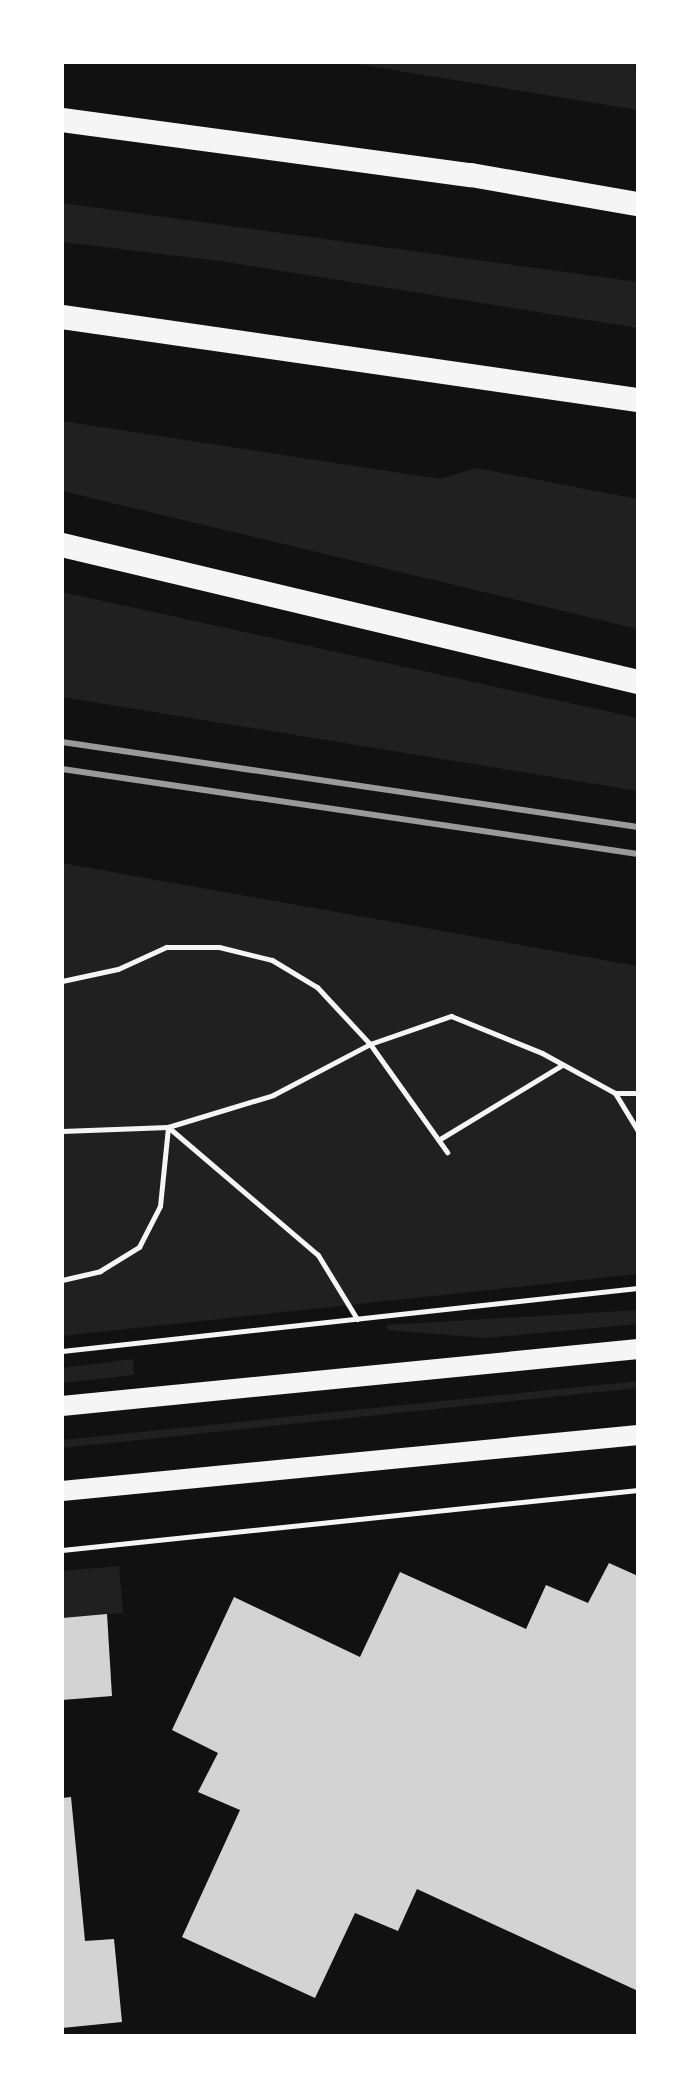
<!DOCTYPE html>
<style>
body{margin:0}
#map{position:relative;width:700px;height:2098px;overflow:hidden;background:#111;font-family:Mulish,sans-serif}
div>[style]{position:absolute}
.green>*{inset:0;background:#202020}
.building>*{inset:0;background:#d3d3d3}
.path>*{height:5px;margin:-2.5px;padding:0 2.5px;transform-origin:2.5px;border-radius:2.5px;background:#f5f5f5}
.primary>*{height:20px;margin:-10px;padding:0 10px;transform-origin:10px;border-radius:10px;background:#f5f5f5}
.motorway>*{height:24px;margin:-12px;padding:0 12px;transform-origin:12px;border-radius:12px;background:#f5f5f5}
.rail>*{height:6px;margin:-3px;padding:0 3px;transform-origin:3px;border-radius:3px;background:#9a9a9a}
span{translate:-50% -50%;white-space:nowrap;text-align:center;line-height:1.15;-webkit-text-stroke:8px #fff;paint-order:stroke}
.frame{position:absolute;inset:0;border:64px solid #fff;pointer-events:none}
</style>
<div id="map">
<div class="green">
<i style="clip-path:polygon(344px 62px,635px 62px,638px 110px)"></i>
<i style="clip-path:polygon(62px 203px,638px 282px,638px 328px,220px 261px,62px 242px)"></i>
<i style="clip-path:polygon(62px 421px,440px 479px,476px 468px,638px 499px,638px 629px,62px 491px)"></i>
<i style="clip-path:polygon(62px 592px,638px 718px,638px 791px,62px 697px)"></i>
<i style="clip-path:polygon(62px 863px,638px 966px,638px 1274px,62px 1336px)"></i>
<i style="clip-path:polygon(638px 1310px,638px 1324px,485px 1338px,388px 1330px,386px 1325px)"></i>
<i style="clip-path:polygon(133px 1359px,134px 1375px,62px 1383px,62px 1368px)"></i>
<i style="clip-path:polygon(638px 1381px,638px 1388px,62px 1448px,62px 1440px)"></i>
<i style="clip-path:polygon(119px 1566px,123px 1613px,62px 1618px,62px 1571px)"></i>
</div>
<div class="building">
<i style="clip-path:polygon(609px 1563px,638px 1576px,638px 1991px,417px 1889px,398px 1931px,355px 1913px,315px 1998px,182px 1937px,240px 1810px,198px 1792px,218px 1753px,172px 1730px,234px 1597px,360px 1657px,400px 1572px,526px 1629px,546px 1585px,588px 1603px)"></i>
<i style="clip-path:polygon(107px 1614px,112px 1696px,62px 1700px,62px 1618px)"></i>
<i style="clip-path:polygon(71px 1797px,85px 1941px,114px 1939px,122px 2022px,62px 2028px,62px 1798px)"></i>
</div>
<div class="path">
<i style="left:62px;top:981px;width:57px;rotate:-12.1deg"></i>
<i style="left:118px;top:969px;width:53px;rotate:-24.6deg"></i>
<i style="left:166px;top:947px;width:53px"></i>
<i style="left:219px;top:947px;width:55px;rotate:13.8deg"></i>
<i style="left:272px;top:960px;width:52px;rotate:31deg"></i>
<i style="left:317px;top:987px;width:78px;rotate:47.1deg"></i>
<i style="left:370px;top:1044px;width:133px;rotate:54.5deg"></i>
<i style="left:615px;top:1093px;width:23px"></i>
<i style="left:62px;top:1131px;width:106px;rotate:-2.2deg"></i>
<i style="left:168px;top:1127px;width:110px;rotate:-16.9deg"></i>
<i style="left:273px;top:1095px;width:110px;rotate:-27.7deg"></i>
<i style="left:370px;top:1044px;width:86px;rotate:-19.1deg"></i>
<i style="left:451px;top:1016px;width:98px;rotate:22.1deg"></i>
<i style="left:542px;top:1053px;width:83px;rotate:28.7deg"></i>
<i style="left:615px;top:1093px;width:44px;rotate:58.8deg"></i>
<i style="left:440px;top:1139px;width:143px;rotate:-31.2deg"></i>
<i style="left:62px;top:1280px;width:39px;rotate:-13deg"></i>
<i style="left:100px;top:1271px;width:46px;rotate:-31.6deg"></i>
<i style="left:139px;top:1247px;width:46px;rotate:-62.9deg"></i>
<i style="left:160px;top:1206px;width:79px;rotate:-84.2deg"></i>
<i style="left:168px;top:1127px;width:197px;rotate:40.5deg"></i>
<i style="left:318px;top:1255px;width:75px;rotate:58.6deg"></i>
<i style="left:62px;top:1351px;width:579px;rotate:-6.24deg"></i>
<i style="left:62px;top:1550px;width:579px;rotate:-5.95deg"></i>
</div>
<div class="primary">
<i style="left:62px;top:1406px;width:579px;rotate:-5.65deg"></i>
<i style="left:62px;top:1491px;width:579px;rotate:-5.55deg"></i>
</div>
<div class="motorway">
<i style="left:62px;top:120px;width:413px;rotate:7.7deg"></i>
<i style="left:471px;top:175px;width:169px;rotate:9.9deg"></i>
<i style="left:62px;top:317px;width:582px;rotate:8.2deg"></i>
<i style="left:62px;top:545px;width:592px;rotate:13.38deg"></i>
</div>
<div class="rail">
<i style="left:62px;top:742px;width:582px;rotate:8.39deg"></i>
<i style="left:62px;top:769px;width:582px;rotate:8.39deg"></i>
</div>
<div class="frame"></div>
</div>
